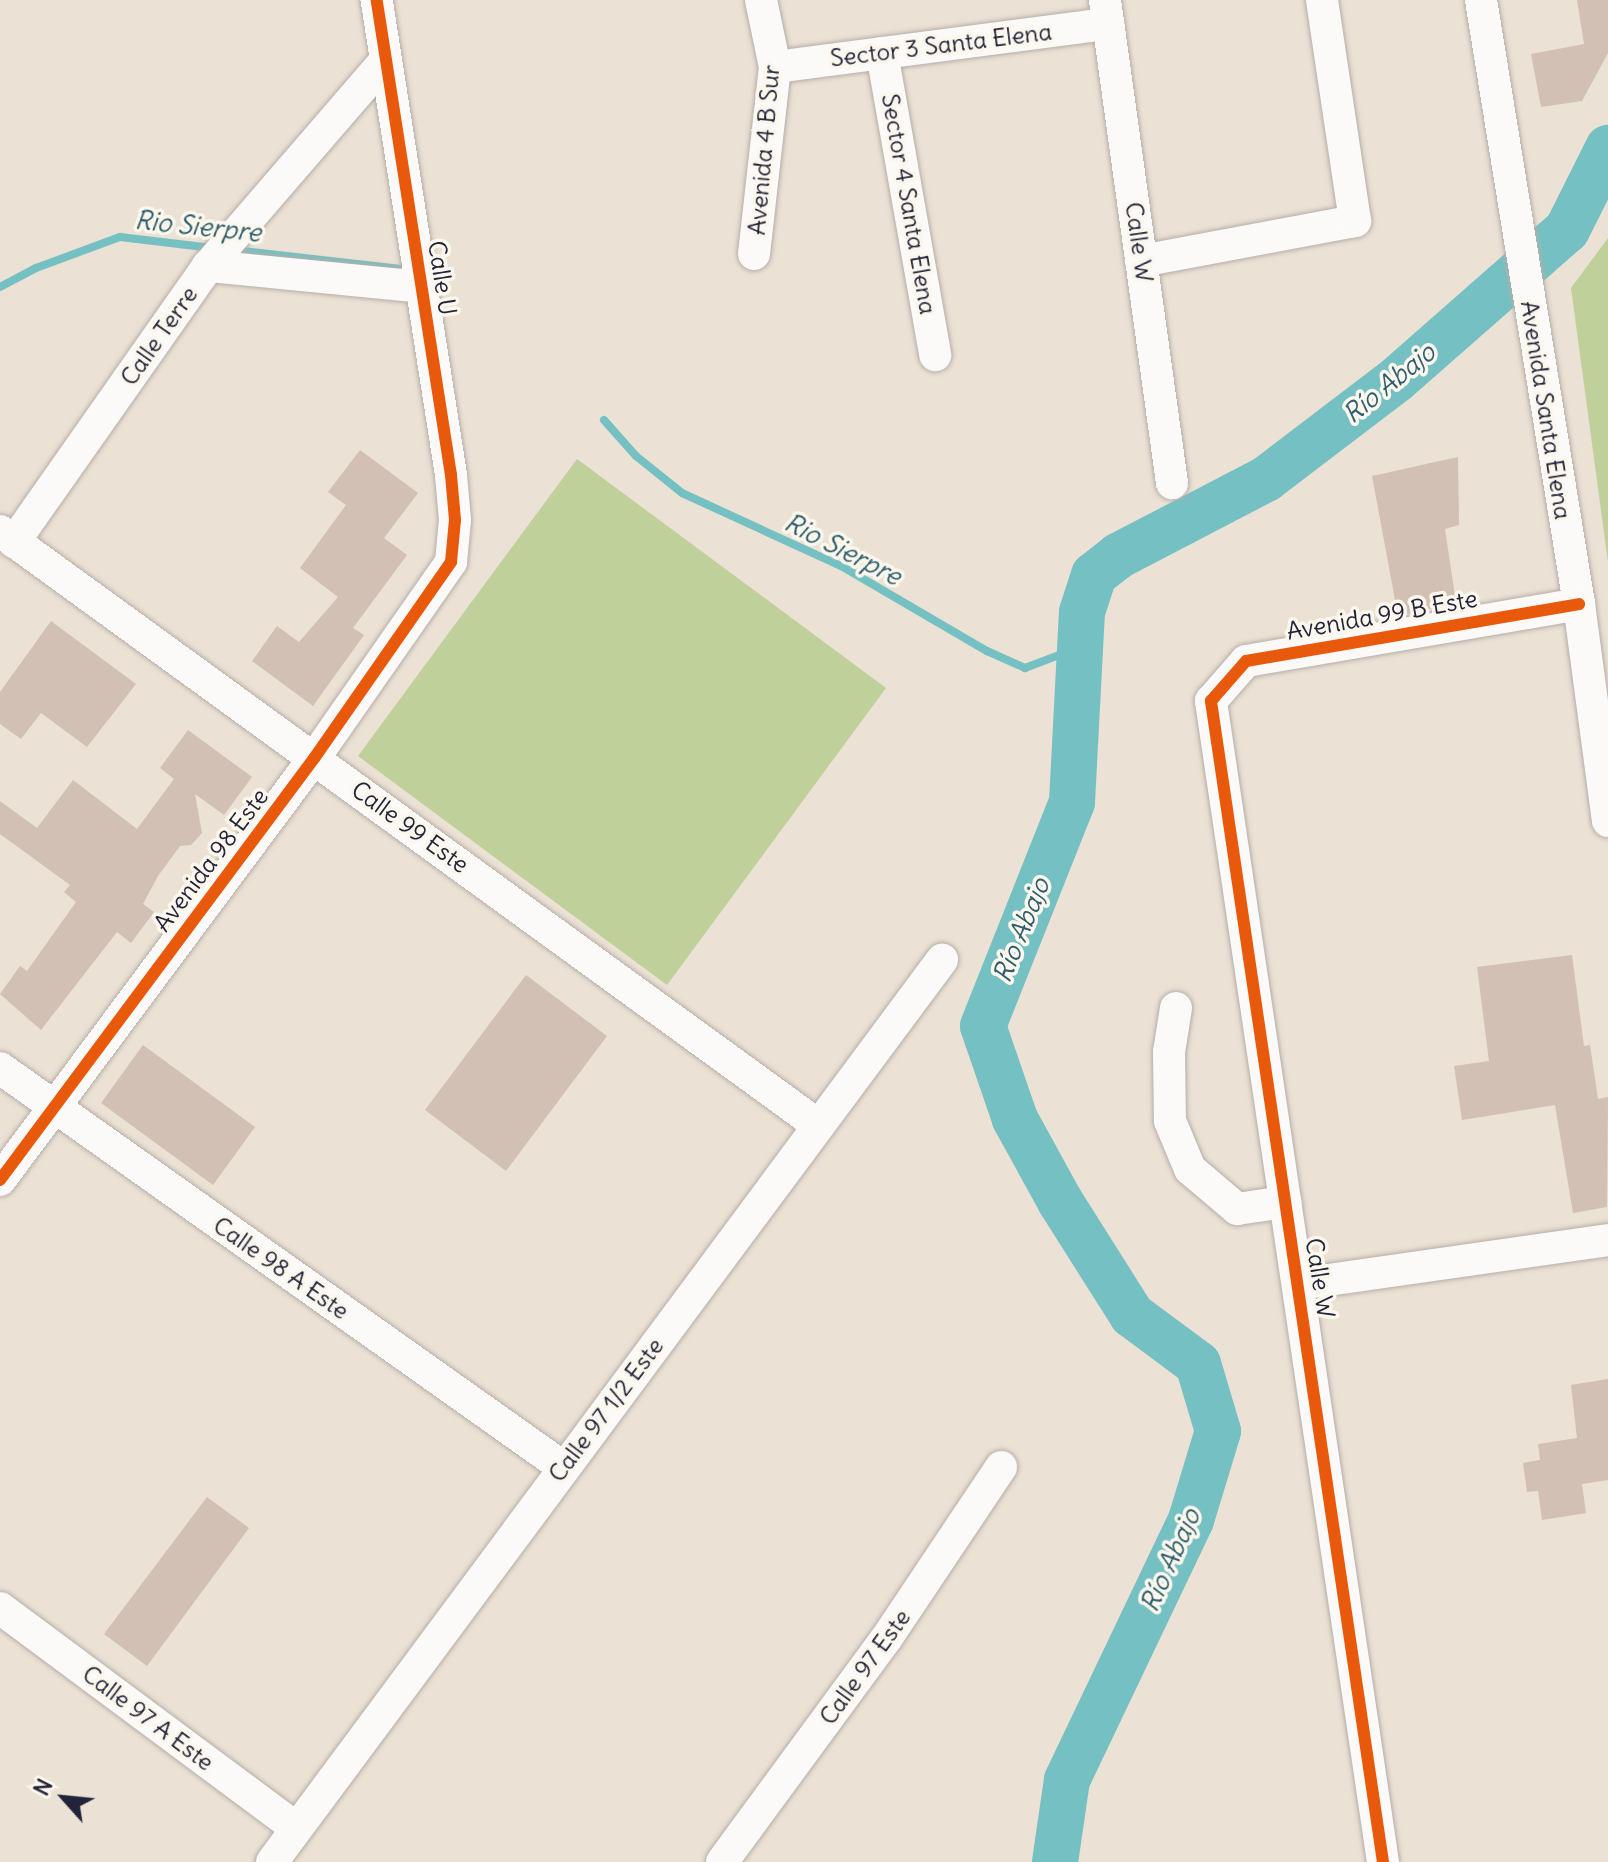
<!DOCTYPE html>
<meta charset="utf-8">
<style>
body{margin:0}
#map{position:relative;width:1608px;height:1862px;overflow:hidden;background:#ebe1d4;font-family:Delius,sans-serif}
div>[style]{position:absolute}
.green>*{inset:0;background:#c0d09b}
.stream>*{height:8px;margin:-4px;padding:0 4px;transform-origin:4px;border-radius:4px;background:#75c0c2}
.river>*{height:46px;margin:-23px;padding:0 23px;transform-origin:23px;border-radius:23px;background:#75c0c2}
.building>*{inset:0;background:#d1c0b3}
.roads{filter:drop-shadow(0 0 2px #b5aea9) drop-shadow(0 0 2px #b5aea9)}
.minor>*{height:32px;margin:-16px;padding:0 16px;transform-origin:16px;border-radius:16px;background:#fcfaf9}
.cycleway>*{height:12px;margin:-6px;padding:0 6px;transform-origin:6px;border-radius:6px;background:#e8590c}
span{translate:-50% -50%;white-space:nowrap;text-align:center;line-height:1.15;-webkit-text-stroke:7px #fbf7ec;paint-order:stroke}
.street-label{font-size:24px;color:#22223b}
.water-label{font-size:26px;color:#2f5c6e;font-style:italic}
.north{position:absolute;left:24px;top:1758px;width:80px;height:80px;-webkit-text-stroke:6px #fbf7ec;paint-order:stroke;rotate:297deg;font-size:22px;font-weight:700;line-height:32px;text-align:center;color:#22223b}
.north::after{content:'';display:block;margin:auto;width:28px;height:36px;background:#22223b;clip-path:polygon(50% 0,100% 100%,50% 72%,0 100%)}
</style>
<div id="map">
<div class="green">
<i style="clip-path:polygon(1608px 238px,1608px 562px,1571px 288px)"></i>
<i style="clip-path:polygon(577px 459px,886px 688px,667px 985px,358px 756px)"></i>
</div>
<div class="stream">
<i style="left:234px;top:250px;width:168px;rotate:6.5deg"></i>
<i style="left:0;top:287px;width:41px;rotate:-27.8deg"></i>
<i style="left:36px;top:268px;width:90px;rotate:-20.3deg"></i>
<i style="left:120px;top:237px;width:93px;rotate:6.8deg"></i>
<i style="left:604px;top:420px;width:48px;rotate:48.4deg"></i>
<i style="left:636px;top:456px;width:59px;rotate:38.8deg"></i>
<i style="left:682px;top:493px;width:177px;rotate:24.7deg"></i>
<i style="left:843px;top:567px;width:167px;rotate:30.3deg"></i>
<i style="left:987px;top:651px;width:42px;rotate:24.1deg"></i>
<i style="left:1025px;top:668px;width:59px;rotate:-20.9deg"></i>
</div>
<div class="river">
<i style="left:1055px;top:1862px;width:83px;rotate:-81.7deg"></i>
<i style="left:1067px;top:1780px;width:288px;rotate:-64.5deg"></i>
<i style="left:1191px;top:1520px;width:93px;rotate:-73.1deg"></i>
<i style="left:1218px;top:1431px;width:70px;rotate:-106.6deg"></i>
<i style="left:1198px;top:1364px;width:82px;rotate:-143.4deg"></i>
<i style="left:1132px;top:1315px;width:135px;rotate:-122.3deg"></i>
<i style="left:1060px;top:1201px;width:94px;rotate:-118.8deg"></i>
<i style="left:1015px;top:1119px;width:98px;rotate:-109deg"></i>
<i style="left:983px;top:1026px;width:241px;rotate:-68.3deg"></i>
<i style="left:1072px;top:802px;width:190px;rotate:-87deg"></i>
<i style="left:1082px;top:612px;width:39px;rotate:-72deg"></i>
<i style="left:1094px;top:575px;width:31px;rotate:-38deg"></i>
<i style="left:1118px;top:556px;width:167px;rotate:-27.5deg"></i>
<i style="left:1266px;top:479px;width:163px;rotate:-37.3deg"></i>
<i style="left:1396px;top:380px;width:227px;rotate:-41.3deg"></i>
<i style="left:1567px;top:230px;width:92px;rotate:-63.4deg"></i>
</div>
<div class="building">
<i style="clip-path:polygon(1577px 0,1608px 0,1608px 53px,1582px 101px,1541px 107px,1531px 54px,1584px 44px)"></i>
<i style="clip-path:polygon(360px 450px,418px 493px,384px 538px,407px 555px,353px 628px,364px 635px,313px 706px,252px 661px,277px 626px,299px 642px,338px 597px,300px 568px,346px 505px,328px 492px)"></i>
<i style="clip-path:polygon(1458px 457px,1459px 525px,1445px 529px,1456px 603px,1398px 616px,1372px 476px)"></i>
<i style="clip-path:polygon(51px 621px,136px 684px,87px 747px,41px 713px,21px 739px,0 724px,0 692px)"></i>
<i style="clip-path:polygon(188px 730px,252px 777px,224px 815px,195px 794px,202px 833px,191px 845px,180px 846px,158px 876px,143px 904px,154px 912px,131px 943px,117px 932px,41px 1030px,0 994px,20px 966px,27px 971px,76px 902px,64px 892px,70px 885px,0 834px,0 801px,37px 828px,73px 780px,137px 829px,174px 779px,160px 768px)"></i>
<i style="clip-path:polygon(1572px 955px,1584px 1046px,1590px 1045px,1598px 1099px,1608px 1097px,1607px 1207px,1573px 1213px,1555px 1105px,1462px 1120px,1454px 1066px,1489px 1061px,1477px 967px)"></i>
<i style="clip-path:polygon(526px 975px,607px 1036px,506px 1171px,425px 1110px)"></i>
<i style="clip-path:polygon(143px 1045px,255px 1127px,213px 1185px,101px 1103px)"></i>
<i style="clip-path:polygon(1608px 1379px,1608px 1480px,1582px 1484px,1586px 1513px,1542px 1520px,1538px 1491px,1527px 1492px,1523px 1463px,1540px 1460px,1538px 1444px,1577px 1438px,1571px 1385px)"></i>
<i style="clip-path:polygon(207px 1497px,249px 1528px,147px 1666px,104px 1634px)"></i>
</div>
<div class="roads">
<div class="minor">
<i style="left:1105px;top:0;width:488px;rotate:82.1deg"></i>
<i style="left:1481px;top:0;width:612px;rotate:80.78deg"></i>
<i style="left:1579px;top:604px;width:219px;rotate:82.4deg"></i>
<i style="left:882px;top:53px;width:307px;rotate:80deg"></i>
<i style="left:775px;top:67px;width:336px;rotate:-7.4deg"></i>
<i style="left:754px;top:254px;width:188px;rotate:-83.6deg"></i>
<i style="left:775px;top:67px;width:68px;rotate:-101.8deg"></i>
<i style="left:1141px;top:261px;width:218px;rotate:-10.6deg"></i>
<i style="left:1355px;top:221px;width:223px;rotate:-98.5deg"></i>
<i style="left:208px;top:266px;width:214px;rotate:5.6deg"></i>
<i style="left:0;top:531px;width:1011px;rotate:35.99deg"></i>
<i style="left:14px;top:542px;width:337px;rotate:-54.9deg"></i>
<i style="left:208px;top:266px;width:272px;rotate:-49.2deg"></i>
<i style="left:1176px;top:1008px;width:45px;rotate:99deg"></i>
<i style="left:1169px;top:1052px;width:69px;rotate:89.2deg"></i>
<i style="left:1170px;top:1121px;width:52px;rotate:67.4deg"></i>
<i style="left:1190px;top:1169px;width:62px;rotate:40.4deg"></i>
<i style="left:1237px;top:1209px;width:49px;rotate:-8.3deg"></i>
<i style="left:0;top:1068px;width:690px;rotate:35.33deg"></i>
<i style="left:0;top:1180px;width:527px;rotate:-53.33deg"></i>
<i style="left:315px;top:757px;width:238px;rotate:-55.1deg"></i>
<i style="left:451px;top:562px;width:42px;rotate:-84.6deg"></i>
<i style="left:455px;top:520px;width:45px;rotate:-95.1deg"></i>
<i style="left:451px;top:475px;width:481px;rotate:-98.9deg"></i>
<i style="left:1300px;top:1284px;width:311px;rotate:-8.1deg"></i>
<i style="left:0;top:1608px;width:369px;rotate:36.6deg"></i>
<i style="left:272px;top:1862px;width:1124px;rotate:-53.4deg"></i>
<i style="left:722px;top:1862px;width:277px;rotate:-53.7deg"></i>
<i style="left:886px;top:1639px;width:207px;rotate:-56.2deg"></i>
<i style="left:1383px;top:1862px;width:1174px;rotate:-98.43deg"></i>
<i style="left:1211px;top:701px;width:53px;rotate:-48.8deg"></i>
<i style="left:1246px;top:661px;width:338px;rotate:-9.7deg"></i>
</div>
</div>
<div class="cycleway">
<i style="left:0;top:1180px;width:527px;rotate:-53.33deg"></i>
<i style="left:315px;top:757px;width:238px;rotate:-55.1deg"></i>
<i style="left:451px;top:562px;width:42px;rotate:-84.6deg"></i>
<i style="left:455px;top:520px;width:45px;rotate:-95.1deg"></i>
<i style="left:451px;top:475px;width:481px;rotate:-98.9deg"></i>
<i style="left:1383px;top:1862px;width:1174px;rotate:-98.43deg"></i>
<i style="left:1211px;top:701px;width:53px;rotate:-48.8deg"></i>
<i style="left:1246px;top:661px;width:338px;rotate:-9.7deg"></i>
</div>
<div class="street-label">
<span style="left:941px;top:45px;rotate:-7deg">Sector 3 Santa Elena</span>
<span style="left:764px;top:150px;rotate:-85deg">Avenida 4 B Sur</span>
<span style="left:909px;top:204px;rotate:80deg">Sector 4 Santa Elena</span>
<span style="left:1139px;top:242px;rotate:82deg">Calle W</span>
<span style="left:442px;top:278px;rotate:81deg">Calle U</span>
<span style="left:159px;top:336px;rotate:-55deg">Calle Terre</span>
<span style="left:1546px;top:410px;rotate:81deg">Avenida Santa Elena</span>
<span style="left:1382px;top:615px;rotate:-10deg">Avenida 99 B Este</span>
<span style="left:410px;top:827px;rotate:36deg">Calle 99 Este</span>
<span style="left:211px;top:860px;rotate:-53deg">Avenida 98 Este</span>
<span style="left:281px;top:1268px;rotate:35deg">Calle 98 A Este</span>
<span style="left:1320px;top:1278px;rotate:81deg">Calle W</span>
<span style="left:606px;top:1410px;rotate:-53deg">Calle 97 1/2 Este</span>
<span style="left:865px;top:1667px;rotate:-54deg">Calle 97 Este</span>
<span style="left:148px;top:1718px;rotate:37deg">Calle 97 A Este</span>
</div>
<div class="water-label">
<span style="left:198px;top:226px;rotate:6deg">Rio Sierpre</span>
<span style="left:1389px;top:383px;rotate:-39deg">Río Abajo</span>
<span style="left:843px;top:549px;rotate:27deg">Rio Sierpre</span>
<span style="left:1021px;top:930px;rotate:-68deg">Río Abajo</span>
<span style="left:1170px;top:1560px;rotate:-66deg">Río Abajo</span>
</div>
<div class="north">N</div>
</div>
